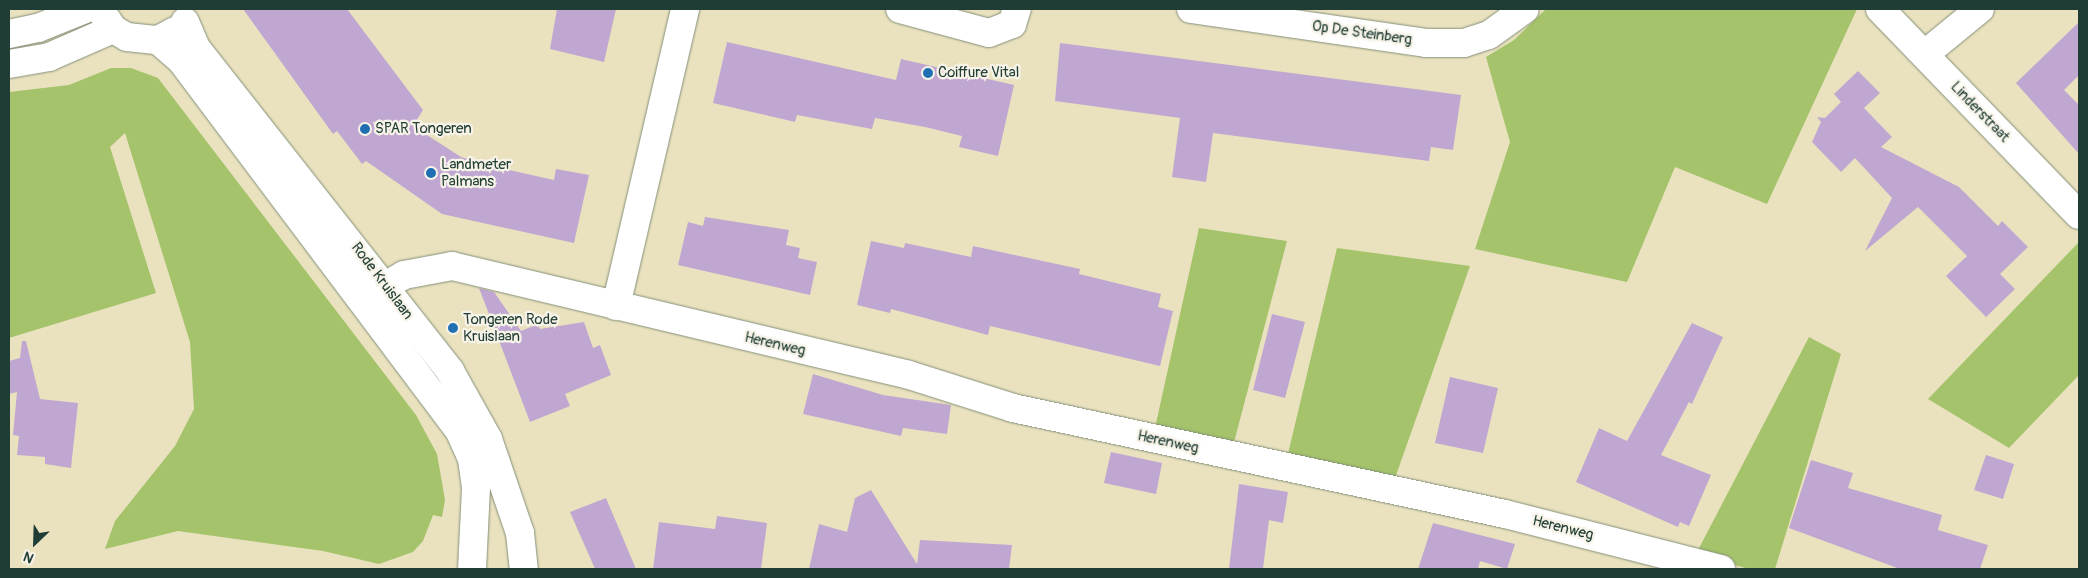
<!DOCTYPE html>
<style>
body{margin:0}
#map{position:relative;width:2088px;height:578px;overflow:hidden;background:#eae2bf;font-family:Pangolin,sans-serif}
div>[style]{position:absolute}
.green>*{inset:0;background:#a4c36b}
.building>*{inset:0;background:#c0a7d1}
.roads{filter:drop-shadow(0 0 1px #84907a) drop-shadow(0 0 1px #84907a)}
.minor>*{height:28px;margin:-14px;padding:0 14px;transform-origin:14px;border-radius:14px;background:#fff}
.major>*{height:28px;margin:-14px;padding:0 14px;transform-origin:14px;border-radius:14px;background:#fff}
.dots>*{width:14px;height:14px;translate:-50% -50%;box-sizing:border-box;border:2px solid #f7f3e8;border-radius:50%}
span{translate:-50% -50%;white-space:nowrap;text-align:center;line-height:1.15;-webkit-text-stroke:4.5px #f7f3e8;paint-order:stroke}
.street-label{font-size:15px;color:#1f3d34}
.poi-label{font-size:15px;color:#1f3d34}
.left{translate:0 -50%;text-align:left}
.frame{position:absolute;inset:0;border:10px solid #1f3d34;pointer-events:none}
.north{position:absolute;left:10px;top:518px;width:50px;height:50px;-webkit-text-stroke:4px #f7f3e8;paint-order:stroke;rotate:204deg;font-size:14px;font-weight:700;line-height:20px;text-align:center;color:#1f3d34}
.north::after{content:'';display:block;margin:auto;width:18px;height:22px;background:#1f3d34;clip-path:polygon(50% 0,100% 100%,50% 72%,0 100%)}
</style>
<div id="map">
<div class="green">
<i style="clip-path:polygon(1546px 9px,1857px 9px,1767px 204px,1675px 167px,1627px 282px,1475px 249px,1510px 142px,1486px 57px,1514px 40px)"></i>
<i style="clip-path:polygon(111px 68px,131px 68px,158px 78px,416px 415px,437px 454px,445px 500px,442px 517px,433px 515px,423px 541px,413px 552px,379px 564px,323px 551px,178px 531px,105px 549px,115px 521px,175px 446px,194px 409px,190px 342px,125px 133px,110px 147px,156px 293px,9px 338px,9px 92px,69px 85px)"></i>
<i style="clip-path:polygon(1199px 228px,1287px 241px,1233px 446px,1155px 428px)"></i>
<i style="clip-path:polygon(2079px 242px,2079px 375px,2009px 448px,1928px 399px)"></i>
<i style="clip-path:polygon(1337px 248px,1470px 266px,1394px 481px,1287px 458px)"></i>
<i style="clip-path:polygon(1809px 337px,1841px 354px,1775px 569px,1749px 569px,1696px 554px)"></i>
</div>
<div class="building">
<i style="clip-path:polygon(243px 9px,347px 9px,423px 110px,413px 126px,461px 157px,486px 165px,554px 180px,556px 169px,589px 175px,574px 243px,442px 214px,366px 161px,362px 164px,337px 131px,333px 134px)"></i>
<i style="clip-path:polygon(557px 9px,616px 9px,604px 62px,550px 49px)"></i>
<i style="clip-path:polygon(2079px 22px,2079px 75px,2064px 90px,2079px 105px,2079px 154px,2016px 83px)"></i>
<i style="clip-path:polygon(727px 42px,896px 80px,901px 59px,1014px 85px,998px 156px,959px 147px,962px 136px,925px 127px,875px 118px,872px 129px,797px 115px,795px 122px,713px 103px)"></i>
<i style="clip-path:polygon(1060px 43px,1461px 95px,1453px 150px,1431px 147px,1429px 161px,1213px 133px,1206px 182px,1172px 177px,1180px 118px,1055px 101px)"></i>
<i style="clip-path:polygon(1858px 71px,1880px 93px,1864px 108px,1892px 137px,1881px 147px,1959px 187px,1998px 226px,2002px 221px,2028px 247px,2000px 274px,2015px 289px,1986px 317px,1946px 276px,1967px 256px,1918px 207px,1865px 251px,1892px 198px,1855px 158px,1841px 172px,1812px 142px,1821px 122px,1817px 117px,1825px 118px,1841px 102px,1834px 94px)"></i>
<i style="clip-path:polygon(705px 217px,789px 230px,786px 245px,800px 248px,798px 258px,817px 262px,810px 295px,678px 265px,688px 222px,703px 226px)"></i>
<i style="clip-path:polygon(871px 241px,904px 248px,905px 243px,971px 257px,973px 246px,1080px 269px,1079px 274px,1161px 294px,1158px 307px,1173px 311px,1160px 366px,990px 326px,988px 335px,891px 309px,890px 313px,857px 305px)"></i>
<i style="clip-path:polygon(479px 288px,494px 292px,521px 331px,538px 324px,540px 329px,584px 322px,593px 348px,600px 345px,611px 375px,565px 394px,570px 406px,530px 422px)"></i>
<i style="clip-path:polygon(1272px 314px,1305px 322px,1285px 398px,1253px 390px)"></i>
<i style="clip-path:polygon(1692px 323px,1723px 337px,1692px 404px,1689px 402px,1661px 455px,1711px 475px,1689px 526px,1680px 522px,1678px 527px,1576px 482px,1599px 428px,1627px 441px)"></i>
<i style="clip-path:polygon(22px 341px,26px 341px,40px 399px,78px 403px,71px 468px,45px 464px,45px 457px,17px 455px,19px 436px,13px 435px,17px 392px,9px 394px,9px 361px,20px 358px)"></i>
<i style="clip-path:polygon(813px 374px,883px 395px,951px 405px,947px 434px,903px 428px,901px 436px,803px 414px)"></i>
<i style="clip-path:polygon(1450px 377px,1498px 388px,1483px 453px,1435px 443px)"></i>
<i style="clip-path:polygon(1111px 452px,1162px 463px,1156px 494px,1104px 483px)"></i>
<i style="clip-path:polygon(1986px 455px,2014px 464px,2003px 499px,1974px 490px)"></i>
<i style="clip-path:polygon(1811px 460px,1853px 473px,1848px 488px,1942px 515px,1938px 530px,1988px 545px,1980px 569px,1900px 569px,1789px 528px)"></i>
<i style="clip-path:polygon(1239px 484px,1288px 492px,1283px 523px,1269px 520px,1263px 569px,1229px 569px)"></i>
<i style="clip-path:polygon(871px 490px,917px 564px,920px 540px,1012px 545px,1009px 569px,809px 569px,819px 524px,847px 532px,855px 498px)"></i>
<i style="clip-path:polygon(606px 498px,636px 569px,595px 569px,570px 512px)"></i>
<i style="clip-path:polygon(717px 516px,767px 523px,761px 569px,653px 569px,659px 522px,715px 529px)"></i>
<i style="clip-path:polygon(1433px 523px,1515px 544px,1507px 569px,1480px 561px,1478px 569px,1418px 569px)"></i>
</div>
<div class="roads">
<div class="minor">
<i style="left:900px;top:9px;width:92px;rotate:15.1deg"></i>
<i style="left:989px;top:33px;width:25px;rotate:-21deg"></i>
<i style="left:1012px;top:24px;width:16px;rotate:-72deg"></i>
<i style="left:1191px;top:9px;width:237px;rotate:8.2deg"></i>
<i style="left:1426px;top:43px;width:38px"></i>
<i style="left:1464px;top:43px;width:26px;rotate:-18deg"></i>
<i style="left:1489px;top:35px;width:44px;rotate:-35.8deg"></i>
<i style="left:1880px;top:9px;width:286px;rotate:46deg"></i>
<i style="left:9px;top:34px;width:30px;rotate:-12deg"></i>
<i style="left:38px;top:28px;width:51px;rotate:-22deg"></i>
<i style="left:1925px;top:54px;width:71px;rotate:-39.3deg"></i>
<i style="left:9px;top:64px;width:41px;rotate:-9.9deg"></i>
<i style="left:49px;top:57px;width:70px;rotate:-23.6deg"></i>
<i style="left:365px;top:298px;width:45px;rotate:-30.5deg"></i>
<i style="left:404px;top:275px;width:49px;rotate:-10.6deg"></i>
<i style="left:452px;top:266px;width:470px;rotate:13.4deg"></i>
<i style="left:909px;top:375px;width:109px;rotate:17.6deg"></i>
<i style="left:1013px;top:408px;width:503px;rotate:12.16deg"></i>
<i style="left:1505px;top:514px;width:223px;rotate:14.3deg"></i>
<i style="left:616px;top:306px;width:305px;rotate:-76.9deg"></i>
</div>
<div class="major">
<i style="left:100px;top:9px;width:24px;rotate:57deg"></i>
<i style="left:113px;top:29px;width:16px;rotate:30deg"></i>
<i style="left:127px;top:37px;width:31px;rotate:6deg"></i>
<i style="left:158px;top:40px;width:19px;rotate:-28deg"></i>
<i style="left:185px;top:22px;width:28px;rotate:67deg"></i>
<i style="left:196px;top:48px;width:411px;rotate:51.8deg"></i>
<i style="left:450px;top:371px;width:78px;rotate:60.8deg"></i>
<i style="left:488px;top:439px;width:99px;rotate:71.2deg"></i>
<i style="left:520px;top:533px;width:36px;rotate:84deg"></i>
<i style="left:158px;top:40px;width:30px;rotate:41deg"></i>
<i style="left:181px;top:60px;width:465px;rotate:53.1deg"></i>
<i style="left:460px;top:432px;width:30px;rotate:66deg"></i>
<i style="left:472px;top:459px;width:29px;rotate:82deg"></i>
<i style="left:476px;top:488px;width:81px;rotate:92.8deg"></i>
</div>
</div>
<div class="dots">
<i style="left:928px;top:73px;background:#1f6fb2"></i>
<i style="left:365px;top:129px;background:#1f6fb2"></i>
<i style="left:431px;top:173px;background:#1f6fb2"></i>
<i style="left:453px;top:328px;background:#1f6fb2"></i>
</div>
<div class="street-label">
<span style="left:1362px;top:33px;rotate:8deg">Op De Steinberg</span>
<span style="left:1980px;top:112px;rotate:46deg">Linderstraat</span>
<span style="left:382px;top:281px;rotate:53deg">Rode Kruislaan</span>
<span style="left:775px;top:344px;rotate:13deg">Herenweg</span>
<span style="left:1168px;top:442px;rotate:12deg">Herenweg</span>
<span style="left:1563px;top:528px;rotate:14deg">Herenweg</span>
</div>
<div class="poi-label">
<span class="left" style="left:938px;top:73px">Coiffure Vital</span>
<span class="left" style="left:375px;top:129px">SPAR Tongeren</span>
<span class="left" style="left:441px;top:173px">Landmeter<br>Palmans</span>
<span class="left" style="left:463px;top:328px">Tongeren Rode<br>Kruislaan</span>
</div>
<div class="frame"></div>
<div class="north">N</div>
</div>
